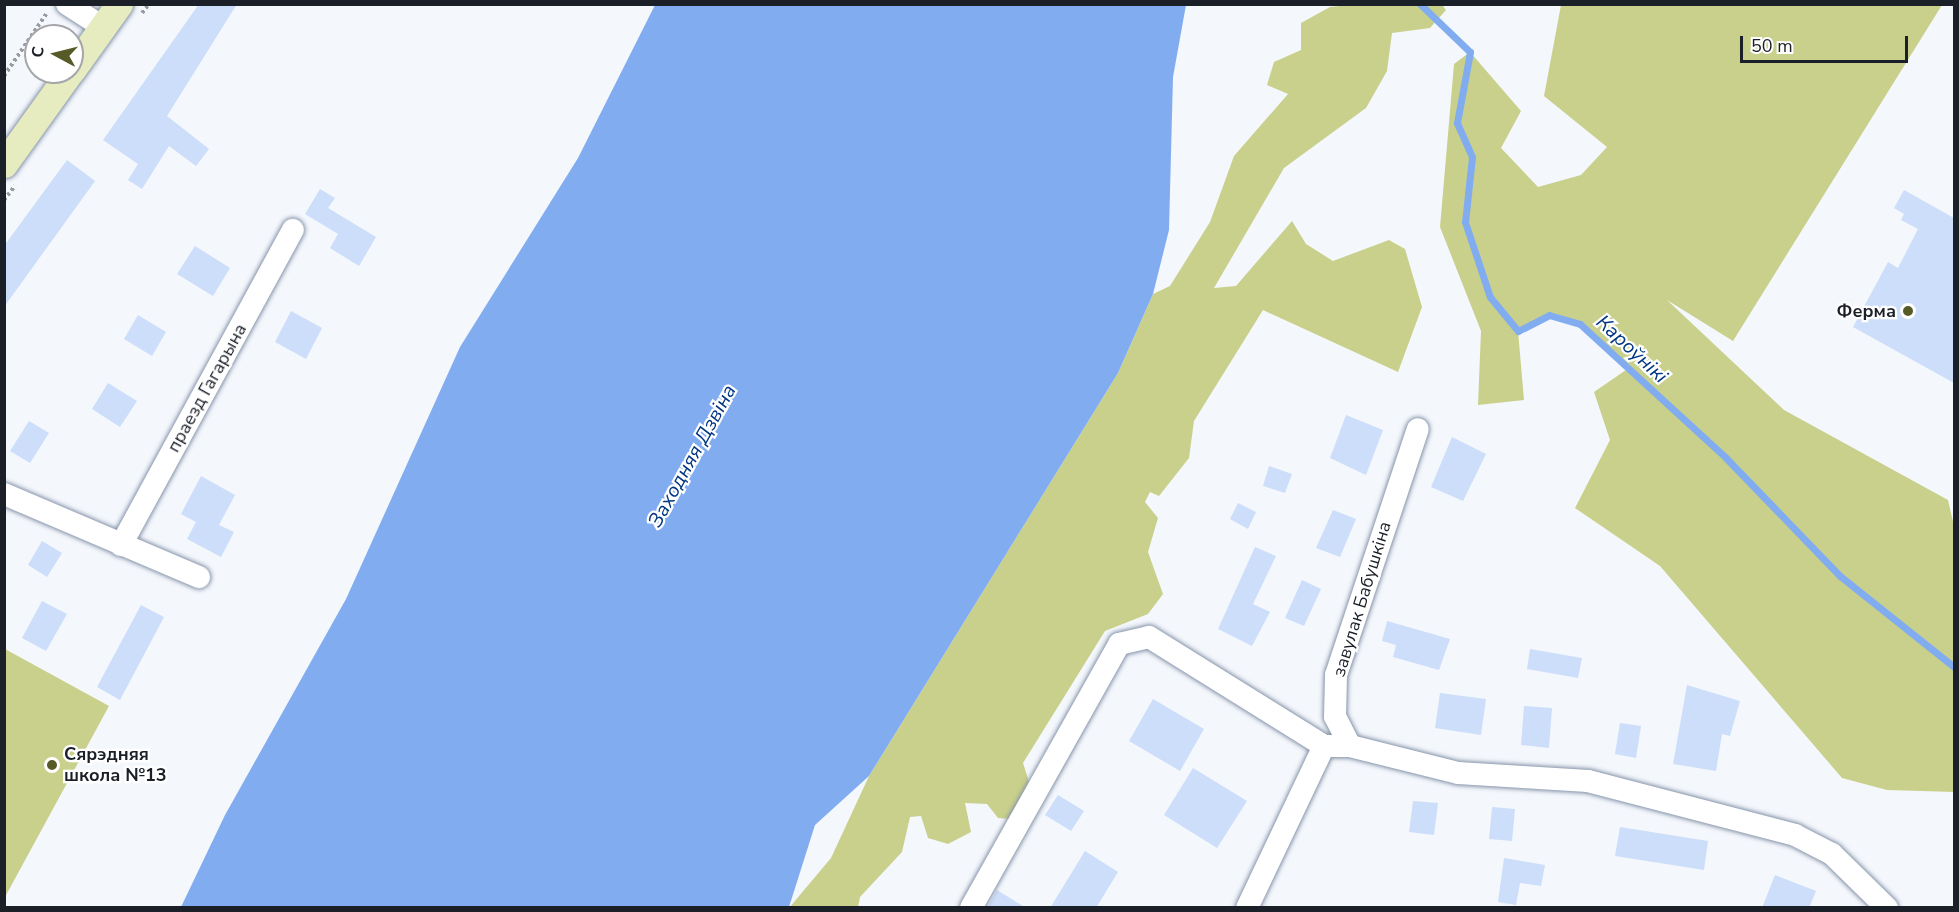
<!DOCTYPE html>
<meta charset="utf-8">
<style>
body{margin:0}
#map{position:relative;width:1959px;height:912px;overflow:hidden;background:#f4f7fc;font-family:"Nunito Sans",sans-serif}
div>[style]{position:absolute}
.green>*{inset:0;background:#c9d08b}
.water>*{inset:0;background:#82acf0}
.stream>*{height:7px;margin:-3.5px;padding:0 3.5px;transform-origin:3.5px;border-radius:3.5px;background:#82acf0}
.building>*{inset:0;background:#ccdefa}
.path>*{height:4px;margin-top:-2px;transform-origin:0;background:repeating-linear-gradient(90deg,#989ba2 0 3px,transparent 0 6px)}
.roads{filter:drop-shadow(0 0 2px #8795ab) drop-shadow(0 0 2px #8795ab)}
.minor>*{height:22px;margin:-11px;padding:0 11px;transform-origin:11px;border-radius:11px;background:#fff}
.major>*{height:27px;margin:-13.5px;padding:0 13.5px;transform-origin:13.5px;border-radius:13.5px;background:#e7ecc0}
.dots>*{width:16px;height:16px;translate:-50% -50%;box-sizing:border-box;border:3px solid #fff;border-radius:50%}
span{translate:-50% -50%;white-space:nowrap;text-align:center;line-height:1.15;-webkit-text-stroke:4.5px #fff;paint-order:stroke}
.poi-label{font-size:18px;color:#1b2028;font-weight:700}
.right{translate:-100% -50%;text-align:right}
.left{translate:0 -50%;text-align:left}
.street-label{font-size:18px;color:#1b2028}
.water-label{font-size:20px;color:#023682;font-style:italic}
.frame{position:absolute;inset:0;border:6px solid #1b2028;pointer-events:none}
.north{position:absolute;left:24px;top:24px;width:60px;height:60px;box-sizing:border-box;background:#fff;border:2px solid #a4a6a9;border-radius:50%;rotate:277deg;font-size:16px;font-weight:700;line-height:24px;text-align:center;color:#1b2028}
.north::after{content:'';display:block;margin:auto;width:21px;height:27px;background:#565a27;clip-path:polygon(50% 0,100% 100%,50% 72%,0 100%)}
.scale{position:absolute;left:1740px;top:36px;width:168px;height:27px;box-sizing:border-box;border:3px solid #1b2028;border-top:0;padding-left:8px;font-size:18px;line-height:21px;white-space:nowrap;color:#1b2028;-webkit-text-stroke:4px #fff;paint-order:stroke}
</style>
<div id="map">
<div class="green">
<i style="clip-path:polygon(1349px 5px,1442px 5px,1446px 10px,1430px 28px,1392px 33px,1387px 71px,1366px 108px,1284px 168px,1214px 288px,1236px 286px,1292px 221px,1306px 244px,1333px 261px,1389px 240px,1405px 249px,1422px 307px,1398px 372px,1263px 310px,1194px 421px,1189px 458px,1159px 496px,1150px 492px,1145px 502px,1158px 518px,1148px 552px,1163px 594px,1148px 614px,1105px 631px,1023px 763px,1030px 785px,1010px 819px,998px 818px,987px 804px,965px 803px,971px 832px,948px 844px,928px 838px,921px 816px,910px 817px,902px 852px,860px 897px,858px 907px,789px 908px,831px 858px,869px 776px,1118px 373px,1153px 294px,1170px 286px,1210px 222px,1234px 156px,1288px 94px,1267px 85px,1274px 62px,1301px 50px,1301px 23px,1330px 7px)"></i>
<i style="clip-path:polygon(1561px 5px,1942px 5px,1733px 341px,1667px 300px,1784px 410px,1948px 500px,1954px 526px,1954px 792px,1887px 790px,1842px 778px,1660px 566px,1575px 508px,1610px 440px,1594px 392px,1626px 370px,1580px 324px,1549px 315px,1518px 331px,1524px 400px,1478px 405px,1481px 331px,1440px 227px,1454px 64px,1470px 52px,1521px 111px,1501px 148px,1538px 187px,1581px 175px,1607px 147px,1544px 96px)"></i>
<i style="clip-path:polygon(5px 649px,109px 706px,5px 897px)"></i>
</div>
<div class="water">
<i style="clip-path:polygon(655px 5px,1186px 5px,1173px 77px,1169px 230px,1153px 294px,1118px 373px,869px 776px,815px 825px,789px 907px,181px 907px,225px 815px,346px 599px,460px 347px,578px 158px)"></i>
</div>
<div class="stream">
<i style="left:1420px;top:4px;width:69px;rotate:43.8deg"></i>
<i style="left:1470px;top:52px;width:72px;rotate:100.4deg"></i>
<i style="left:1457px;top:123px;width:37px;rotate:66deg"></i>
<i style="left:1472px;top:157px;width:65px;rotate:96.1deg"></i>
<i style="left:1465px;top:222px;width:79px;rotate:71.6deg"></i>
<i style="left:1490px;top:297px;width:44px;rotate:50.5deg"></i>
<i style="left:1518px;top:331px;width:35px;rotate:-27deg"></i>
<i style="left:1549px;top:315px;width:32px;rotate:16deg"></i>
<i style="left:1580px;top:324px;width:198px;rotate:42.5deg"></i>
<i style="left:1726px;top:458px;width:164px;rotate:46deg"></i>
<i style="left:1840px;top:576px;width:146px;rotate:38.6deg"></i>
</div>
<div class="building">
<i style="clip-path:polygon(199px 4px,237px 4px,167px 116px,209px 149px,196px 166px,169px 146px,142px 189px,128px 180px,138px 164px,103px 140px)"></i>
<i style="clip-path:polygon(67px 160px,95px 181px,4px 307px,4px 246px)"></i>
<i style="clip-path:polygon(320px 189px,335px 198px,328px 208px,376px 237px,359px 266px,330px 248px,338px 234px,305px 214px)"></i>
<i style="clip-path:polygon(1904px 190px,1954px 218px,1954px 383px,1853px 327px,1888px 262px,1898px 268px,1918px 229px,1901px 220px,1904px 214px,1894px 208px)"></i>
<i style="clip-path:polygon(195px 246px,230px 268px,213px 296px,177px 274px)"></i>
<i style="clip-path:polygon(291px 311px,322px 328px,306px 359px,275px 342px)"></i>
<i style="clip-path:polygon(138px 315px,166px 332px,152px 356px,124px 339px)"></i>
<i style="clip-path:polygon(108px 383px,137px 401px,120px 427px,92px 409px)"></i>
<i style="clip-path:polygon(1346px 415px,1383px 430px,1366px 475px,1330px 458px)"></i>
<i style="clip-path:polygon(29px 421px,49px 433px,30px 463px,10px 451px)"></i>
<i style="clip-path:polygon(1452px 437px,1486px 454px,1463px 501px,1431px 487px)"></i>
<i style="clip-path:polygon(1269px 466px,1292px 474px,1285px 493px,1263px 486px)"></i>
<i style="clip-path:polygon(201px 476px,235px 495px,219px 525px,234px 532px,221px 557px,187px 539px,196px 522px,181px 514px)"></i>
<i style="clip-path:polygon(1238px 503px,1256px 512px,1248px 529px,1230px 519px)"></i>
<i style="clip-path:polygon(1333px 510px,1356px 519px,1340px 557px,1316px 548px)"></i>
<i style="clip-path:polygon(42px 541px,62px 553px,47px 577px,28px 565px)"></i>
<i style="clip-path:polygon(1255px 547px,1276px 556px,1253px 604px,1270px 612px,1252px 646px,1218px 629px)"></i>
<i style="clip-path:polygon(1302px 580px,1321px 589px,1304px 626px,1285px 618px)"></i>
<i style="clip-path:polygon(42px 601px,67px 614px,46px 651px,22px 638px)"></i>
<i style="clip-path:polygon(141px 605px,164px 617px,120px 700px,97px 687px)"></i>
<i style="clip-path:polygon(1387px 621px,1450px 639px,1439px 670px,1393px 657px,1396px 645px,1382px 641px)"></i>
<i style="clip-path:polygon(1530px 649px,1582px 658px,1578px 678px,1527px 669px)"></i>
<i style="clip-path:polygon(1687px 685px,1740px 701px,1730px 736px,1722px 734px,1716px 771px,1673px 764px)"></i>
<i style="clip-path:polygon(1440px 693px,1486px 699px,1481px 735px,1435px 728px)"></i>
<i style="clip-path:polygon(1153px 699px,1204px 729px,1180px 771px,1129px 741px)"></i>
<i style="clip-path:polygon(1524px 706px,1552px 708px,1549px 748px,1521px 745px)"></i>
<i style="clip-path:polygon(1620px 723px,1641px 726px,1636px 758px,1615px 754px)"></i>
<i style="clip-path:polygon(1193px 768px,1247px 801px,1217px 848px,1164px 815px)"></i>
<i style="clip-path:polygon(1058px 795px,1084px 811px,1071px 831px,1045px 815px)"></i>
<i style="clip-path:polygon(1413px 801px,1438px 803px,1434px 835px,1409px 832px)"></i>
<i style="clip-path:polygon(1492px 807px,1515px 809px,1512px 841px,1489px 839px)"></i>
<i style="clip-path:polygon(1620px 827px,1708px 841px,1704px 870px,1615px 856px)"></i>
<i style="clip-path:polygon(1085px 851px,1118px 872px,1096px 908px,1050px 908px)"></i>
<i style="clip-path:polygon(1504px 858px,1545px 865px,1541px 886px,1520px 883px,1516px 905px,1498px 902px)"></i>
<i style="clip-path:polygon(1775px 875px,1816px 891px,1809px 908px,1762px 908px)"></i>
<i style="clip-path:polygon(997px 890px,1026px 908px,987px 908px)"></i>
</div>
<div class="path">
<i style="left:142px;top:13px;width:11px;rotate:-52deg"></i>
<i style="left:4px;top:76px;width:76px;rotate:-55.7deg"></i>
<i style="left:4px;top:200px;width:18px;rotate:-52deg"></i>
</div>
<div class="roads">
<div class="minor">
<i style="left:67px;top:4px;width:43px;rotate:32.6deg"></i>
<i style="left:4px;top:494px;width:212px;rotate:23.1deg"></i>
<i style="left:121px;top:545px;width:359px;rotate:-61.4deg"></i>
<i style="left:1350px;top:746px;width:33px;rotate:-117deg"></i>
<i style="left:1335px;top:717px;width:42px;rotate:-88.6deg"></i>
<i style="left:1336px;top:675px;width:259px;rotate:-71.6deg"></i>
<i style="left:971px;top:908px;width:303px;rotate:-60.7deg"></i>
<i style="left:1119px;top:644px;width:31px;rotate:-13deg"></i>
<i style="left:1149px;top:637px;width:206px;rotate:31.9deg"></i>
<i style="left:1247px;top:908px;width:179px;rotate:-64.6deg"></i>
<i style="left:1324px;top:746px;width:26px"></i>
<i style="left:1350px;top:746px;width:111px;rotate:14deg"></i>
<i style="left:1458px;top:773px;width:130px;rotate:3.5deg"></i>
<i style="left:1588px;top:781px;width:214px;rotate:14.6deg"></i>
<i style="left:1795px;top:835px;width:42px;rotate:27.2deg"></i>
<i style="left:1832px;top:854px;width:77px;rotate:44.5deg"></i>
</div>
<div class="major">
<i style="left:72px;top:70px;width:81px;rotate:-54.5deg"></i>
<i style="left:4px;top:164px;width:113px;rotate:-54.3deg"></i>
</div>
</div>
<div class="dots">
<i style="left:1908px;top:311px;background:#565a27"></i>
<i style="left:52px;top:765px;background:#565a27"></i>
</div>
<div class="poi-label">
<span class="right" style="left:1896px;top:311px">Ферма</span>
<span class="left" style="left:64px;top:765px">Сярэдняя<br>школа №13</span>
</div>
<div class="street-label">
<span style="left:207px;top:388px;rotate:-61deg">праезд Гагарына</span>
<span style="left:1362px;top:599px;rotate:-73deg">завулак Бабушкіна</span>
</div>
<div class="water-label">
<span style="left:1632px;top:349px;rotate:43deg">Кароўнікі</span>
<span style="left:692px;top:456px;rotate:-61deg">Заходняя Дзвіна</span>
</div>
<div class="frame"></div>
<div class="north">С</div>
<div class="scale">50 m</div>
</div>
